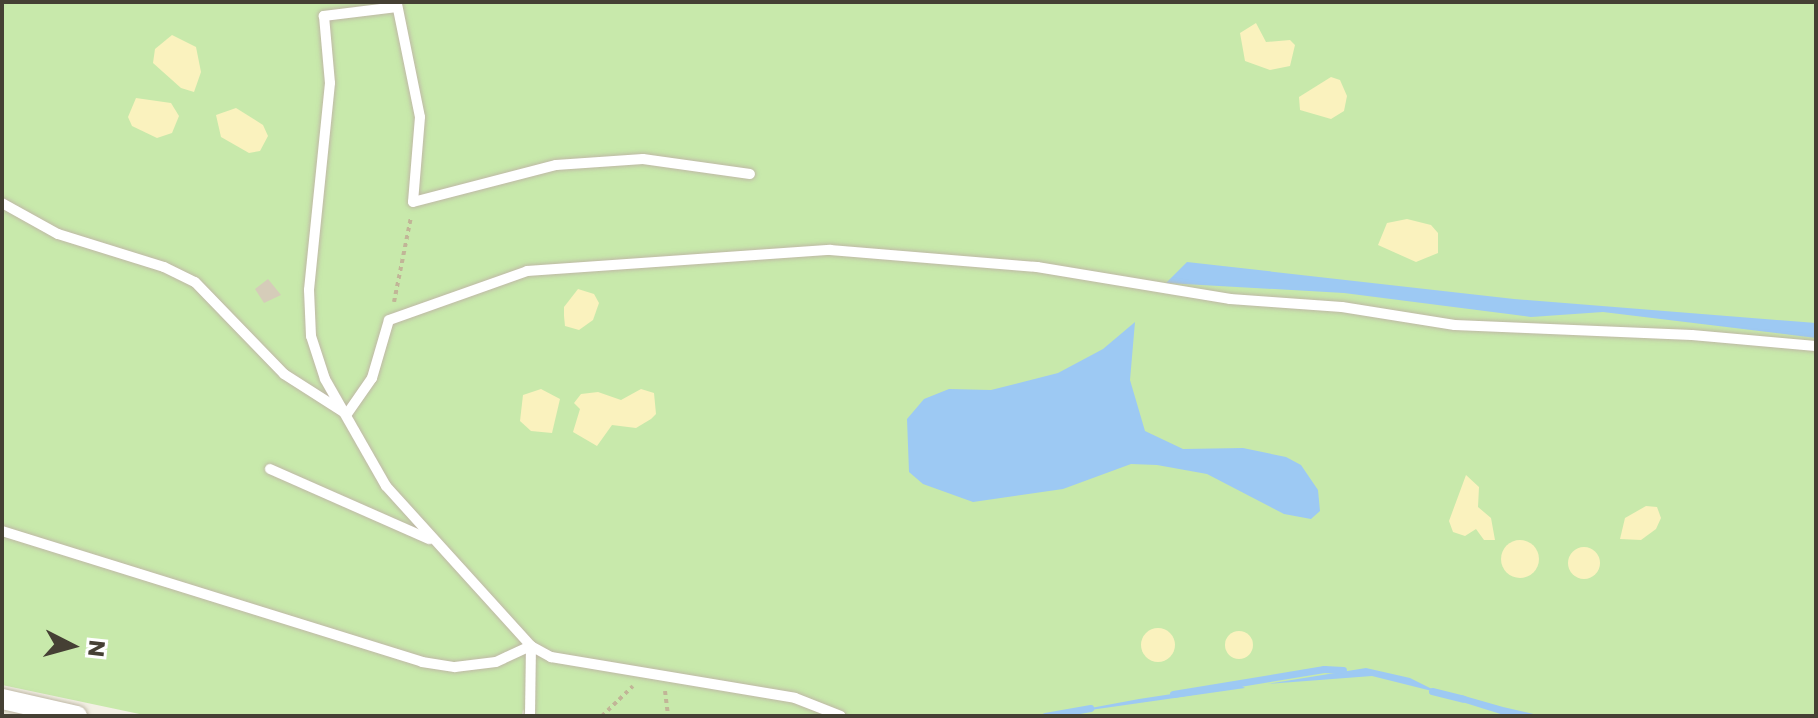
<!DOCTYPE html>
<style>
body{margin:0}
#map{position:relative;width:1818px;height:718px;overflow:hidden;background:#f3f0e4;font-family:Poppins,sans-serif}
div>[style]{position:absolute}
.green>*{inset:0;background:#c8e9ab}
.sand>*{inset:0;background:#faf2be}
.round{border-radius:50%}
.water>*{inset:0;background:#9dc9f3}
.stream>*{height:7px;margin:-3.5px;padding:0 3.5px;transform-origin:3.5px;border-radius:3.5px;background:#9dc9f3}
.building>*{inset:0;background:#d5ccb9}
.path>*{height:4px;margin-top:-2px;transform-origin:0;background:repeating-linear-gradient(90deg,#c1b597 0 4px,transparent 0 8px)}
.roads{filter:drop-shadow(0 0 2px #bfb8a6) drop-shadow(0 0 2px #bfb8a6)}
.lane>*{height:10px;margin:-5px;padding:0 5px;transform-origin:5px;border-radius:5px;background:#fff}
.street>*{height:20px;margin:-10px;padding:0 10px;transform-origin:10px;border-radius:10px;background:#fff}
span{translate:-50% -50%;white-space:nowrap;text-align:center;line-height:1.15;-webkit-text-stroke:6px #fff;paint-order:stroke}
.frame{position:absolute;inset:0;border:4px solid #454034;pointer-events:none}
.north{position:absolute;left:32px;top:606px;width:80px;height:80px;-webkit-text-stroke:6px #fff;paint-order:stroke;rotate:96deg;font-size:22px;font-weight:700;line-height:32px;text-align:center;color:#454034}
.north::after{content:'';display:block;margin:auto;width:28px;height:36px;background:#454034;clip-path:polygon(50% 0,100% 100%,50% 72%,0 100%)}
</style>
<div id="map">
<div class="green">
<i style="clip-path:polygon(2px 2px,1816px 2px,1816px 716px,526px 716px,523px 709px,522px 716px,149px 716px,2px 685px)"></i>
</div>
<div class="sand">
<i style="clip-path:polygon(1256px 23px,1266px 42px,1290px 40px,1295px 45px,1290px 66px,1270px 70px,1245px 61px,1240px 33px)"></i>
<i style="clip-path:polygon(172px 35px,196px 47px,201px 72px,194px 92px,181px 88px,153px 63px,155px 49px)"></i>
<i style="clip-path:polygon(1331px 77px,1340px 80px,1347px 96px,1344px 111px,1331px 119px,1300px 110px,1299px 97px)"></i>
<i style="clip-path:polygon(136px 98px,171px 103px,179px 116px,172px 133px,157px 138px,132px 126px,128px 117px)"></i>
<i style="clip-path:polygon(236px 108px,263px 125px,268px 136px,260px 151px,249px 153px,221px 137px,216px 115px)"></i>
<i style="clip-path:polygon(1407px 219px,1431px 225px,1438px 233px,1438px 253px,1416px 262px,1378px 245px,1387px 223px)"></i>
<i style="clip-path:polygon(578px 289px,594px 294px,599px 303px,593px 320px,579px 330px,565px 326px,564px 316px,564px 307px)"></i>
<i style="clip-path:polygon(541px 389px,560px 399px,552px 433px,531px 431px,520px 421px,523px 395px)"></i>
<i style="clip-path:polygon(641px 389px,654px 393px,656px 414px,651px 419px,636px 428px,612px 425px,597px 446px,573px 432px,580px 409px,574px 403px,581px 394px,598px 392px,621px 400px)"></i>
<i style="clip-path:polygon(1466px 475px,1479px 487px,1478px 507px,1491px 518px,1495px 540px,1484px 540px,1476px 529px,1465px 536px,1453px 532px,1449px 521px)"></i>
<i style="clip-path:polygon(1646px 506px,1657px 507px,1661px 518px,1656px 529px,1641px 540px,1620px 539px,1625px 518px)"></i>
<i class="round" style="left:1501px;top:540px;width:38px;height:38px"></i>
<i class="round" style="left:1568px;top:547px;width:32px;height:32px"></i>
<i class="round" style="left:1141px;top:628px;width:34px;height:34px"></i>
<i class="round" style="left:1225px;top:631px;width:28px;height:28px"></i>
</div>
<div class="water">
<i style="clip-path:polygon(1187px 262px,1514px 299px,1816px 323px,1816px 338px,1603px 312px,1531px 317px,1344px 293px,1166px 283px)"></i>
<i style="clip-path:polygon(1135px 322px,1130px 380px,1145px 431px,1183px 449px,1243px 448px,1286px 457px,1301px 465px,1318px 490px,1320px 511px,1311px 519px,1284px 514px,1207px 474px,1157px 465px,1131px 464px,1063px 489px,973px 502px,923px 484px,909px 472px,907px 419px,924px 399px,949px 389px,991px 390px,1058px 373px,1103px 349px)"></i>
<i style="clip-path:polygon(1366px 668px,1410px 678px,1440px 693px,1372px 676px,1267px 684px)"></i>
<i style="clip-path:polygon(1238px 684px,1245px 688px,1048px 716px,1139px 699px)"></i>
<i style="clip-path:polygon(1461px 695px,1503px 707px,1542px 716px,1507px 716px,1459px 701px)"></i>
</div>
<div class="stream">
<i style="left:1432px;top:691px;width:32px;rotate:14deg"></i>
<i style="left:1173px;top:694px;width:153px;rotate:-9.4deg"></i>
<i style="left:1324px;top:669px;width:19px;rotate:3deg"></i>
<i style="left:1045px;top:716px;width:46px;rotate:-10.1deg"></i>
</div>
<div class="building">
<i style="clip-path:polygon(268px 279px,281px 295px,264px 303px,255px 289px)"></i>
</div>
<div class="path">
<i style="left:394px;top:302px;width:87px;rotate:-78.7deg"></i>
<i style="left:665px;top:691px;width:25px;rotate:83deg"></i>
<i style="left:602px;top:716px;width:43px;rotate:-44.1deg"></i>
</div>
<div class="roads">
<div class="lane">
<i style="left:397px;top:4px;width:115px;rotate:78.5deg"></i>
<i style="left:420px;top:117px;width:85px;rotate:94.7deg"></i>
<i style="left:413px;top:202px;width:148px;rotate:-14.5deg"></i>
<i style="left:556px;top:165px;width:87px;rotate:-3.9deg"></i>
<i style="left:643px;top:159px;width:108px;rotate:8deg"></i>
<i style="left:397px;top:7px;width:74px;rotate:173deg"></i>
<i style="left:324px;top:16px;width:67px;rotate:84.9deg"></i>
<i style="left:330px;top:83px;width:208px;rotate:95.8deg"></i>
<i style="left:309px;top:290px;width:46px;rotate:87.5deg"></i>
<i style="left:311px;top:336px;width:45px;rotate:72deg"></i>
<i style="left:325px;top:379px;width:123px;rotate:60.3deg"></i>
<i style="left:386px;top:486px;width:216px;rotate:47.8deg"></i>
<i style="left:531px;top:646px;width:23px;rotate:29deg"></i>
<i style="left:551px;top:657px;width:247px;rotate:9.5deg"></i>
<i style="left:795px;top:698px;width:49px;rotate:21.4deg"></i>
<i style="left:2px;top:203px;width:64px;rotate:29deg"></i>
<i style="left:58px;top:234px;width:111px;rotate:17.3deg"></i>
<i style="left:164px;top:267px;width:34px;rotate:26deg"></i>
<i style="left:195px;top:282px;width:128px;rotate:45.9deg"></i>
<i style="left:284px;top:374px;width:72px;rotate:32.6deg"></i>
<i style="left:347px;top:414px;width:44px;rotate:-55.2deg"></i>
<i style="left:372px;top:378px;width:60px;rotate:-73.7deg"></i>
<i style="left:389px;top:320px;width:146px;rotate:-19.5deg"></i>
<i style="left:527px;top:271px;width:304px;rotate:-4deg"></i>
<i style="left:830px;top:250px;width:208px;rotate:4.7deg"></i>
<i style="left:1037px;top:267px;width:196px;rotate:9.4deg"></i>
<i style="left:1230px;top:299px;width:112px;rotate:4.1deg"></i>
<i style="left:1342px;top:307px;width:114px;rotate:9.1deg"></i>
<i style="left:1455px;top:325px;width:237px;rotate:2.4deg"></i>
<i style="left:1692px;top:335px;width:124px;rotate:5.1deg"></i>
<i style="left:270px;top:469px;width:174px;rotate:23.8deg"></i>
<i style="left:2px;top:531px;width:440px;rotate:17.3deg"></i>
<i style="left:422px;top:662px;width:33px;rotate:9deg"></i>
<i style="left:455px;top:667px;width:41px;rotate:-7deg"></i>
<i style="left:496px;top:662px;width:38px;rotate:-25deg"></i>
<i style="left:530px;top:716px;width:70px;rotate:-89.2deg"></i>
</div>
<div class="street">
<i style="left:2px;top:699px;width:77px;rotate:12.8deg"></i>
</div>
</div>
<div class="frame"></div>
<div class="north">N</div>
</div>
